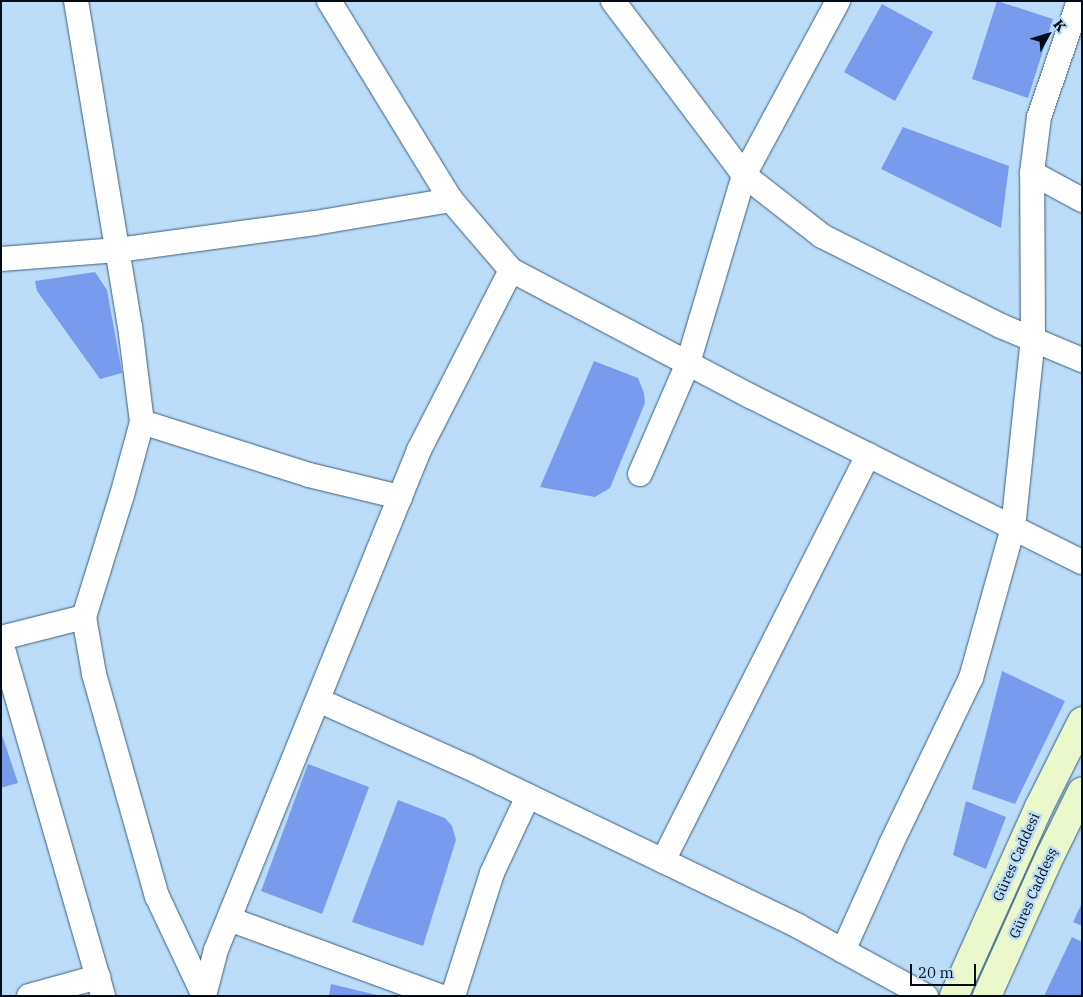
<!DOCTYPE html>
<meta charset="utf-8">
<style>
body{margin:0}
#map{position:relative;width:1083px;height:997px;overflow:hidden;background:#bcddf9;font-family:"IBM Plex Serif",serif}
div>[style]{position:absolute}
.building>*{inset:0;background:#789ced}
.roads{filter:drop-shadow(0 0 1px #395e7d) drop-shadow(0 0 1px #395e7d)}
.street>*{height:24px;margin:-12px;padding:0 12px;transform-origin:12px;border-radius:12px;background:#fff}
.secondary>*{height:28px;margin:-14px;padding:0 14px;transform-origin:14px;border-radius:14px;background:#eaf8cc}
span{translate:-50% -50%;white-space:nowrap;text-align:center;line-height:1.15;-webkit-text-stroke:5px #bcddf9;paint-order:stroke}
.street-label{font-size:14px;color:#020d19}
.frame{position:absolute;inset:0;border:2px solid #020d19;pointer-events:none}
.north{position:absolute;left:1023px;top:10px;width:50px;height:50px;-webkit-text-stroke:4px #bcddf9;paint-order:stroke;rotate:51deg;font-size:14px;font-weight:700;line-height:20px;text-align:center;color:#020d19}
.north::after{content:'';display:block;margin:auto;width:18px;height:22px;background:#020d19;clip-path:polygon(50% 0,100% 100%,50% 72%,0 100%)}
.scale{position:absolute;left:910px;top:964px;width:66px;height:22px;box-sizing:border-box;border:2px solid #020d19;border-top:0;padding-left:6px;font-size:15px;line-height:18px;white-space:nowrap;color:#020d19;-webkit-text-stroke:4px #bcddf9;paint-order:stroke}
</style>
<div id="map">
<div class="building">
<i style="clip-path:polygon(997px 1px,1053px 19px,1028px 98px,972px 79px)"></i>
<i style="clip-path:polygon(882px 4px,933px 32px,895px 101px,844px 72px)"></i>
<i style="clip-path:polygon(903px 127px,1009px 166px,1001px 228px,881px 169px)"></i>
<i style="clip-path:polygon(95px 272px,107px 290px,122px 373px,100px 379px,37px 291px,35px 281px)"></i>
<i style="clip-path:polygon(594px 361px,638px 378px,644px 393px,645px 403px,610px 488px,595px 497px,540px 487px)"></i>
<i style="clip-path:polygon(1002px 671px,1065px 701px,1015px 804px,972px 789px)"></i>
<i style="clip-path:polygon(1px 732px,18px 783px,1px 788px)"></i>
<i style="clip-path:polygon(308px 764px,369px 787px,322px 914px,261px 891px)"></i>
<i style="clip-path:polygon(398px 800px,445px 818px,452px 826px,456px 840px,423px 946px,352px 922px)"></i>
<i style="clip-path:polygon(966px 801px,1006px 817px,986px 869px,953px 855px)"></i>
<i style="clip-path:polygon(1082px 903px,1082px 926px,1073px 922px)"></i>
<i style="clip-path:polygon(1072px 937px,1082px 942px,1082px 996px,1044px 996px)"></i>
<i style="clip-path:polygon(331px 984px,377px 995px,377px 996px,329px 996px)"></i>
</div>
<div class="roads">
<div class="street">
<i style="left:76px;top:1px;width:329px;rotate:80.6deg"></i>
<i style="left:130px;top:326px;width:97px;rotate:82.9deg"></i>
<i style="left:142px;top:422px;width:76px;rotate:105.3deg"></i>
<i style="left:122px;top:495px;width:128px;rotate:107.3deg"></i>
<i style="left:84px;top:617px;width:58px;rotate:80deg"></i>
<i style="left:94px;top:674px;width:231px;rotate:74.2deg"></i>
<i style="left:157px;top:896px;width:110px;rotate:64.8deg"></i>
<i style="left:329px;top:1px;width:233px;rotate:58.5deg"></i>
<i style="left:451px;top:200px;width:92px;rotate:49.4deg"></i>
<i style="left:511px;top:270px;width:272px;rotate:27.8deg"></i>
<i style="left:752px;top:397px;width:369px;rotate:26.6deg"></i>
<i style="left:613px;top:1px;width:218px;rotate:53deg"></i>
<i style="left:744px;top:175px;width:99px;rotate:38deg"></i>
<i style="left:822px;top:236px;width:200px;rotate:26.7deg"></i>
<i style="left:1001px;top:326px;width:88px;rotate:22.8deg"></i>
<i style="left:1032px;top:173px;width:57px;rotate:28.4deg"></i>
<i style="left:1px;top:259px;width:117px;rotate:-4.4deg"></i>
<i style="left:118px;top:250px;width:199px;rotate:-7.8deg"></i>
<i style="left:315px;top:223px;width:138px;rotate:-9.6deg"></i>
<i style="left:142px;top:422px;width:175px;rotate:17.6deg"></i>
<i style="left:309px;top:475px;width:94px;rotate:13.6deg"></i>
<i style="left:640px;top:474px;width:121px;rotate:-66.6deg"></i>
<i style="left:688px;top:363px;width:196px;rotate:-73.4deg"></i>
<i style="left:744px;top:175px;width:198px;rotate:-61.6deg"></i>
<i style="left:1px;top:638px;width:86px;rotate:-14.2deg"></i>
<i style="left:1px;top:642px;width:368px;rotate:73.9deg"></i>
<i style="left:318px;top:700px;width:164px;rotate:24.1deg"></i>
<i style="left:468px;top:767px;width:366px;rotate:25.7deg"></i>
<i style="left:798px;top:926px;width:146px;rotate:28.7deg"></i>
<i style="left:663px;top:861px;width:455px;rotate:-63.2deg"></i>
<i style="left:229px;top:919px;width:224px;rotate:20.1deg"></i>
<i style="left:843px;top:951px;width:117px;rotate:-65.8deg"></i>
<i style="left:891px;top:844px;width:184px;rotate:-64.3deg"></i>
<i style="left:971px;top:678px;width:156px;rotate:-74.4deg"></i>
<i style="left:1013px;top:528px;width:191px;rotate:-84deg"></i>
<i style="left:1033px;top:338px;width:165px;rotate:-90.3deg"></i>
<i style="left:1032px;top:173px;width:56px;rotate:-82.9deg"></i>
<i style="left:1039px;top:117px;width:123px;rotate:-71deg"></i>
<i style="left:29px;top:996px;width:72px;rotate:-15.4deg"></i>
<i style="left:204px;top:996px;width:48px;rotate:-75.4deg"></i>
<i style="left:216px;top:950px;width:540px;rotate:-67.9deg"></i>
<i style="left:419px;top:450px;width:202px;rotate:-62.9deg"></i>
<i style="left:453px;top:996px;width:129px;rotate:-72.4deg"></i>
<i style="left:492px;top:873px;width:85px;rotate:-64.9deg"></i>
</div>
<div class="secondary">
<i style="left:954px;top:996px;width:207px;rotate:-65.8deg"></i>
<i style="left:1039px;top:807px;width:96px;rotate:-63.4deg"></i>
<i style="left:987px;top:996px;width:154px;rotate:-65.8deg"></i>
<i style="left:1050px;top:856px;width:72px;rotate:-63.8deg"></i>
</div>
</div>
<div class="street-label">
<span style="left:1016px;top:857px;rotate:-66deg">Güres Caddesi</span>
<span style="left:1033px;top:893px;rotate:-66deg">Güres Caddesş</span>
</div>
<div class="frame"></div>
<div class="north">K</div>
<div class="scale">20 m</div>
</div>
